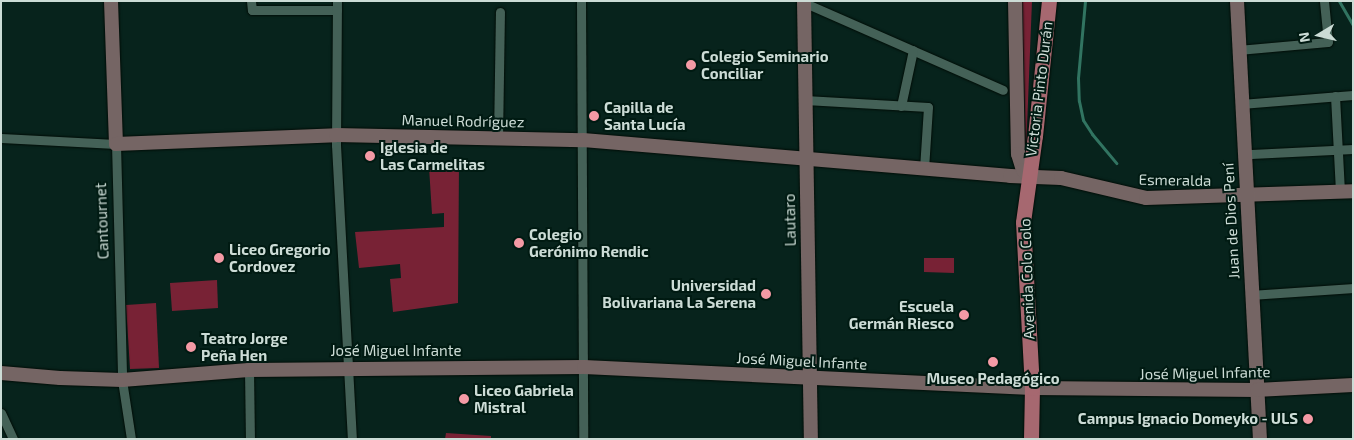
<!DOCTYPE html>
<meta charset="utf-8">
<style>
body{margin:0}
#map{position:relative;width:1354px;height:440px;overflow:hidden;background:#07231c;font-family:"Exo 2",sans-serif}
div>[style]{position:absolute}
.green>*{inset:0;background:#782235}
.stream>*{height:3px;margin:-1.5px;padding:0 1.5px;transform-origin:1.5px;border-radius:1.5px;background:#317461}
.roads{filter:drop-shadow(0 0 1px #000c06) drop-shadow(0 0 1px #000c06)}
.street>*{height:9px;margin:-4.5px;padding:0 4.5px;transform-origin:4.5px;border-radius:4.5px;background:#446157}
.secondary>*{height:14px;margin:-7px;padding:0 7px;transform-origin:7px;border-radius:7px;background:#756564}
.primary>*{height:15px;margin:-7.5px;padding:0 7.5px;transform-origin:7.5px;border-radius:7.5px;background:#a66870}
.dots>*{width:14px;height:14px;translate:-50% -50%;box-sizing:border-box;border:2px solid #001a12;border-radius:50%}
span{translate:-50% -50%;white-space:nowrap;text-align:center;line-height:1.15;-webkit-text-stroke:4px #001a12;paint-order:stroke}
.poi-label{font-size:15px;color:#ccdcd6;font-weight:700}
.left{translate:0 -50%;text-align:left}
.right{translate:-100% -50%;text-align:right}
.street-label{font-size:15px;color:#ccdcd6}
.frame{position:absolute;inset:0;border:2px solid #ccdcd6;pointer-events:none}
.north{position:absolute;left:1294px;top:10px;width:50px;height:50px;-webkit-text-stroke:4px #001a12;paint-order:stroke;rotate:261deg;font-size:14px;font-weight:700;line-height:20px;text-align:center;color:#ccdcd6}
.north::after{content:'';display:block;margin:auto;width:18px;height:22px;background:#ccdcd6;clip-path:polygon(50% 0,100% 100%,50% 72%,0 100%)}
</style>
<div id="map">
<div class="green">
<i style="clip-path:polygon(1022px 1px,1032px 1px,1026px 152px)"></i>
<i style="clip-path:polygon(459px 165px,458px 303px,393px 312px,390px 279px,401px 278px,400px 264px,359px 268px,355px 232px,444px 227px,444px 213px,432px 214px,429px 167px)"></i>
<i style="clip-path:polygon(924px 258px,954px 258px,954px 273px,924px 272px)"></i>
<i style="clip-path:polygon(217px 280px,218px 308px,172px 311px,170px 283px)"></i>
<i style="clip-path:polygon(156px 303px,159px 368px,130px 369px,126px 305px)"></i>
<i style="clip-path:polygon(446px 433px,491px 436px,491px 439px,445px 439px)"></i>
</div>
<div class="stream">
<i style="left:1085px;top:1px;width:77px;rotate:95.2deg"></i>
<i style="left:1078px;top:78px;width:23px;rotate:88deg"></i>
<i style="left:1079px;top:101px;width:19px;rotate:78deg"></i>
<i style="left:1083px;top:120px;width:17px;rotate:57deg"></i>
<i style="left:1092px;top:134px;width:38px;rotate:50deg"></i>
<i style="left:1339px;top:1px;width:28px;rotate:60deg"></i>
</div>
<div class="roads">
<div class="street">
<i style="left:251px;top:1px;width:9px;rotate:84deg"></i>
<i style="left:252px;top:10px;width:85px"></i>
<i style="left:337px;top:1px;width:144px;rotate:90.4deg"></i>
<i style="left:336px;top:145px;width:294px;rotate:86.9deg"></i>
<i style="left:581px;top:1px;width:438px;rotate:89.7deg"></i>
<i style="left:805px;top:3px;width:216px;rotate:23.7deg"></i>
<i style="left:1238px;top:50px;width:90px;rotate:-5.1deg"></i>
<i style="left:1328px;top:42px;width:41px;rotate:-95.6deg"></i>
<i style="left:1335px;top:96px;width:95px;rotate:87deg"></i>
<i style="left:805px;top:100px;width:123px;rotate:3.3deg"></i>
<i style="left:928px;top:107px;width:62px;rotate:93.7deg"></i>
<i style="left:1241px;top:104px;width:112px;rotate:-4.6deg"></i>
<i style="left:901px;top:106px;width:57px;rotate:-77.9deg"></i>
<i style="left:1px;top:138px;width:115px;rotate:3deg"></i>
<i style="left:116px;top:144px;width:236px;rotate:88.5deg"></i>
<i style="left:122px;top:380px;width:60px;rotate:81.3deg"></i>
<i style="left:498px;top:138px;width:126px;rotate:-89.1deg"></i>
<i style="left:1251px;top:154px;width:102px;rotate:-2.8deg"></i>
<i style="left:1251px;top:295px;width:102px;rotate:-3.9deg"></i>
<i style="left:249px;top:370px;width:69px;rotate:89.2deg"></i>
<i style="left:1px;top:413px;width:29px;rotate:65deg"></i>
</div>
<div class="secondary">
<i style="left:111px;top:1px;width:143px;rotate:88deg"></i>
<i style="left:116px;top:144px;width:220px;rotate:-2.3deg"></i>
<i style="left:336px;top:135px;width:247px;rotate:1.2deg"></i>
<i style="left:583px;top:140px;width:429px;rotate:4.8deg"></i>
<i style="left:1010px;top:176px;width:51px;rotate:2.2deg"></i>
<i style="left:1061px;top:178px;width:87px;rotate:13.2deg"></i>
<i style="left:1146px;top:198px;width:207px;rotate:-1.9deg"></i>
<i style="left:804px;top:1px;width:438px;rotate:89.1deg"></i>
<i style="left:1015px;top:1px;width:153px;rotate:88.9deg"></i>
<i style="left:1018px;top:154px;width:17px;rotate:73deg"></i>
<i style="left:1023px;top:170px;width:8px;rotate:50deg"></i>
<i style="left:1237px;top:1px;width:439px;rotate:87deg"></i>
<i style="left:1px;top:373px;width:59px;rotate:4.8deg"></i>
<i style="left:60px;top:378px;width:62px;rotate:1.8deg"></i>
<i style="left:122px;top:380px;width:127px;rotate:-4.5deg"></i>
<i style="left:249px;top:370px;width:335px;rotate:-0.5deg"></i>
<i style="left:584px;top:367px;width:448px;rotate:2.7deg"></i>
<i style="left:1032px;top:388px;width:225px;rotate:0.5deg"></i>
<i style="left:1257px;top:390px;width:96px;rotate:-3deg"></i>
</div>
<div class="primary">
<i style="left:1031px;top:439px;width:51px;rotate:-88.9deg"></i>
<i style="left:1032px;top:388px;width:166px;rotate:-93.1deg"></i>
<i style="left:1023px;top:222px;width:87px;rotate:-82.1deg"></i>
<i style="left:1035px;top:136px;width:136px;rotate:-84.1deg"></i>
</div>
</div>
<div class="dots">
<i style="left:691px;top:65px;background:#f49aa5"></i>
<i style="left:594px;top:116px;background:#f49aa5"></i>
<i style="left:370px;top:156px;background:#f49aa5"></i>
<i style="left:519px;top:243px;background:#f49aa5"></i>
<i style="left:219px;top:258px;background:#f49aa5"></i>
<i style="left:766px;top:294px;background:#f49aa5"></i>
<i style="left:964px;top:315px;background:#f49aa5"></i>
<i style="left:191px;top:347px;background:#f49aa5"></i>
<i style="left:993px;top:362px;background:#f49aa5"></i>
<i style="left:464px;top:399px;background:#f49aa5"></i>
<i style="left:1308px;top:419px;background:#f49aa5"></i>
</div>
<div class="poi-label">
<span class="left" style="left:701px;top:65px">Colegio Seminario<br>Conciliar</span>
<span class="left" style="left:604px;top:116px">Capilla de<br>Santa Lucía</span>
<span class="left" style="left:380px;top:156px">Iglesia de<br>Las Carmelitas</span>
<span class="left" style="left:529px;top:243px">Colegio<br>Gerónimo Rendic</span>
<span class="left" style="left:229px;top:258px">Liceo Gregorio<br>Cordovez</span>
<span class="right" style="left:756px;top:294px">Universidad<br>Bolivariana La Serena</span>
<span class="right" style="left:954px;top:315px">Escuela<br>Germán Riesco</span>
<span class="left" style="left:201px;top:347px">Teatro Jorge<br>Peña Hen</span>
<span style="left:993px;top:379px">Museo Pedagógico</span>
<span class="left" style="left:474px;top:399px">Liceo Gabriela<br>Mistral</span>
<span class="right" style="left:1298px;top:419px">Campus Ignacio Domeyko - ULS</span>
</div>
<div class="street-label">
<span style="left:1039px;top:89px;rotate:-83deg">Victoria Pinto Durán</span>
<span style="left:463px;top:121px;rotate:1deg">Manuel Rodríguez</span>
<span style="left:1175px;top:180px;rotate:1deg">Esmeralda</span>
<span style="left:790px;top:220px;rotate:-91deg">Lautaro</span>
<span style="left:102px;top:221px;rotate:-92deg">Cantournet</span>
<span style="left:1231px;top:221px;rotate:-93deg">Juan de Dios Pení</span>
<span style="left:1027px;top:279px;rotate:-92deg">Avenida Colo Colo</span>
<span style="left:396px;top:351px">José Miguel Infante</span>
<span style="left:802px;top:361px;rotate:3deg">José Miguel Infante</span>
<span style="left:1205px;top:373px;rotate:-1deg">José Miguel Infante</span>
</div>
<div class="frame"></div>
<div class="north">N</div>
</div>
